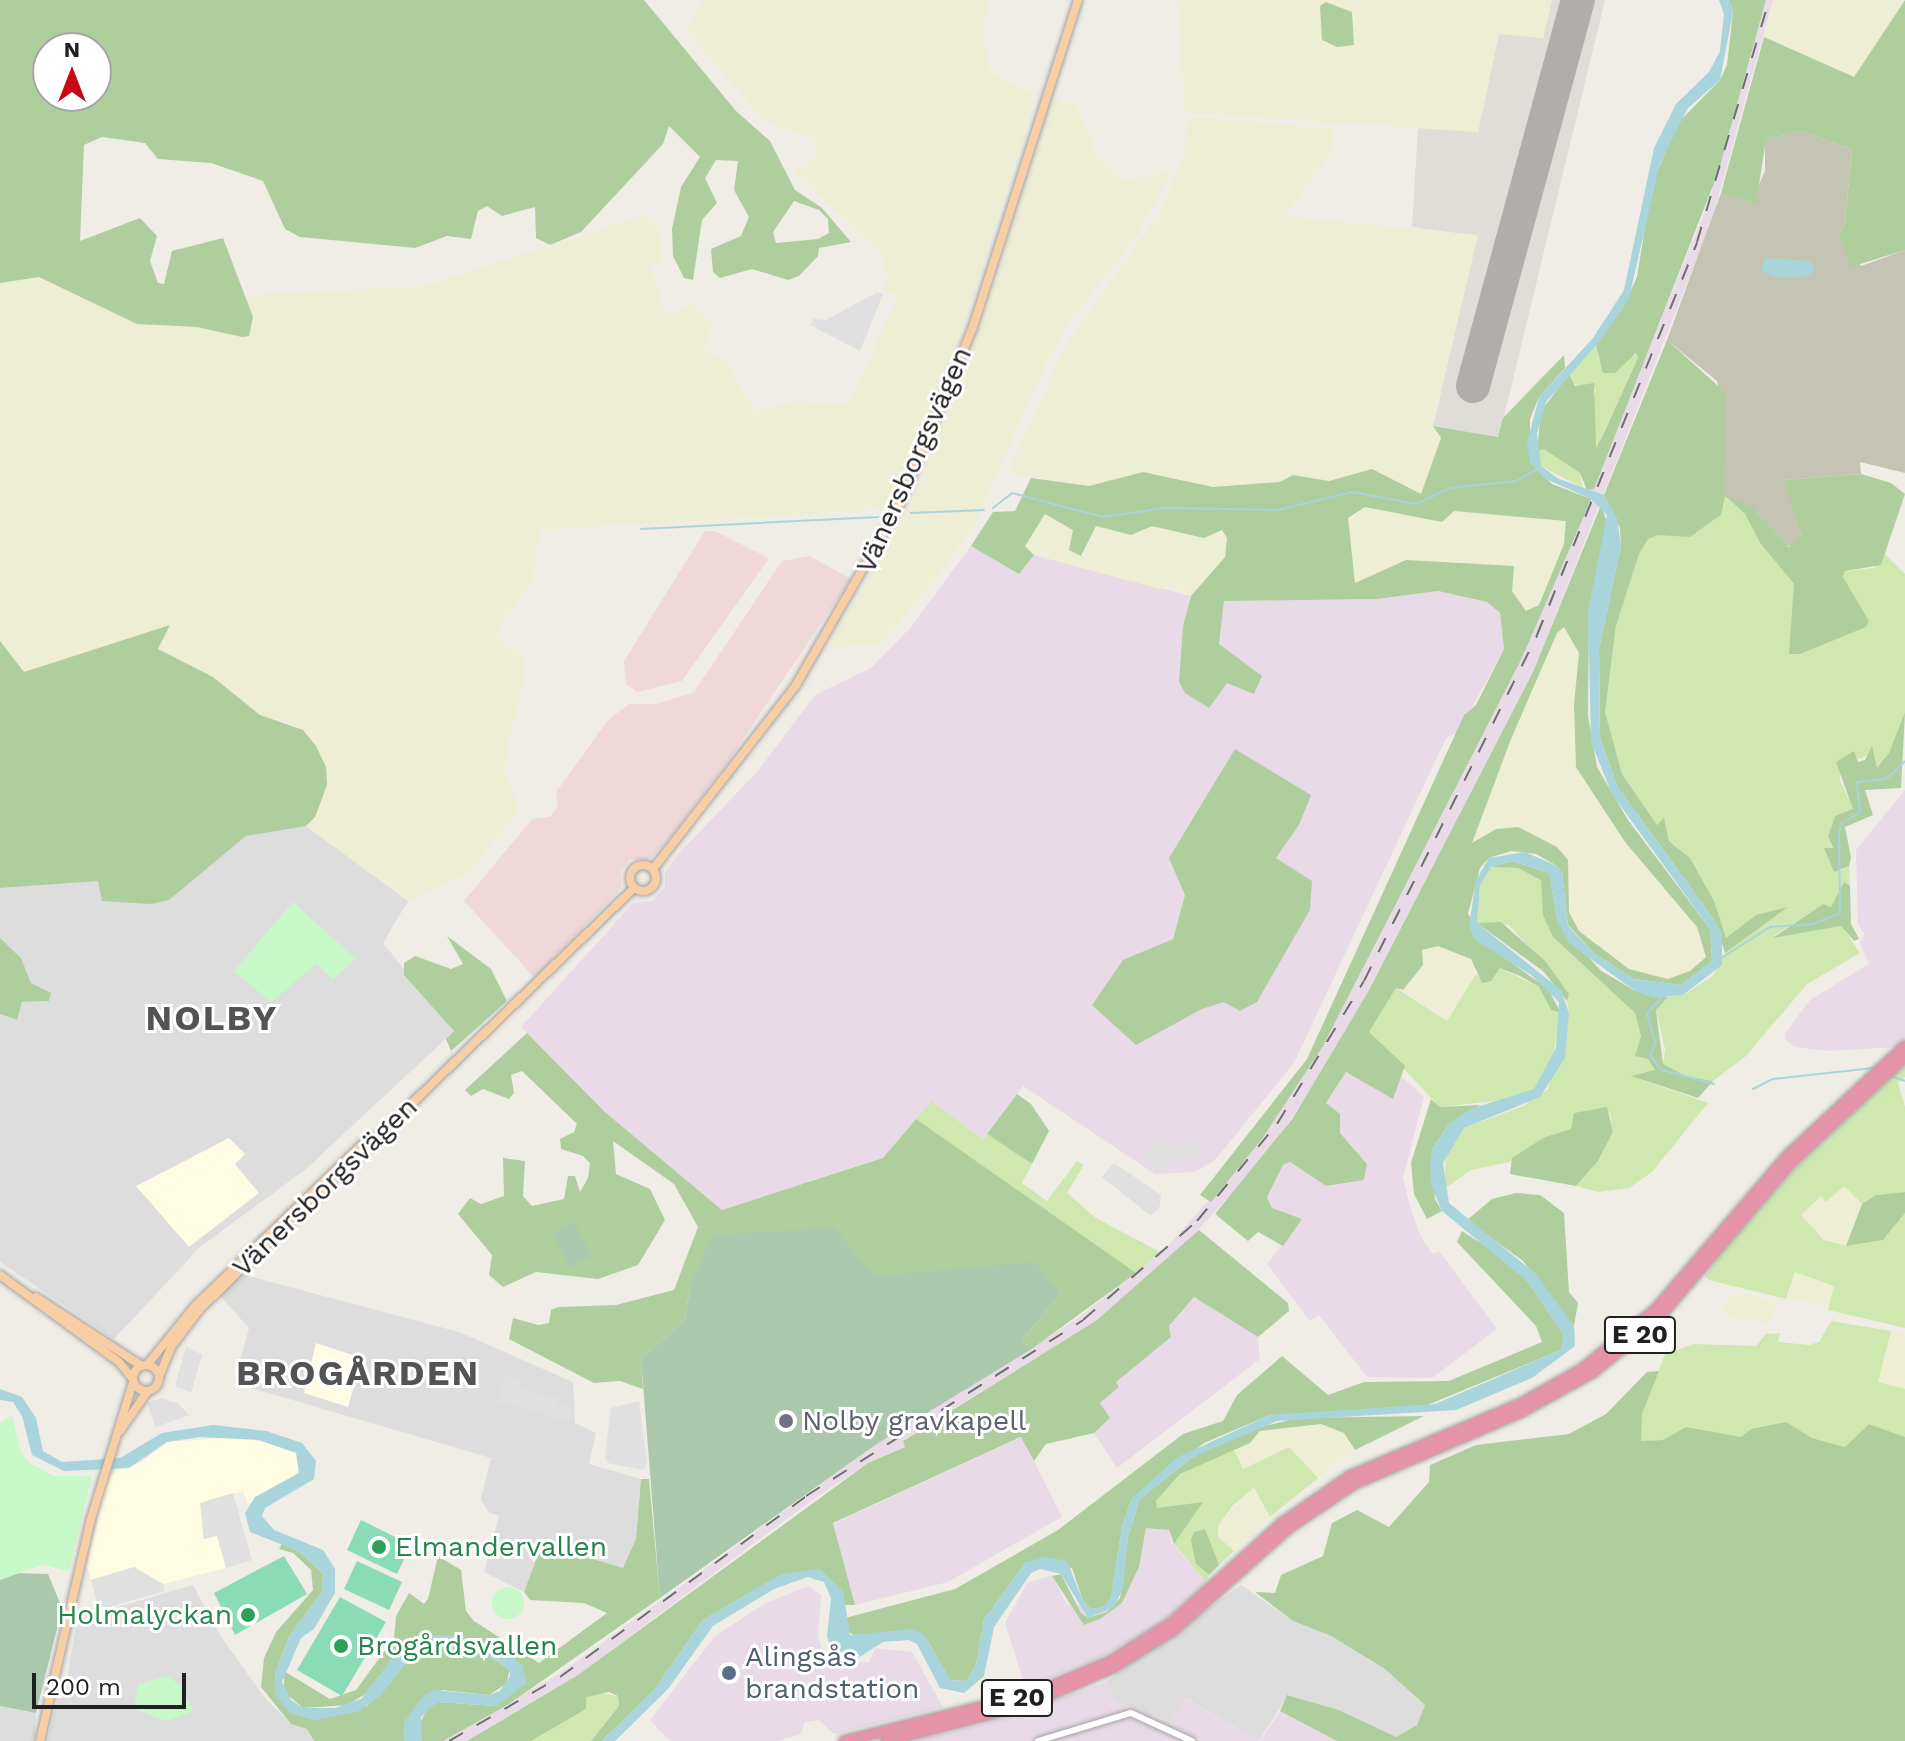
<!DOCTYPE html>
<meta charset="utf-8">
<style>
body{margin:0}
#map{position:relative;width:1905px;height:1741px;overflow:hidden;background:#f0ede7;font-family:"Work Sans",sans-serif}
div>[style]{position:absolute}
.residential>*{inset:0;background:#dedddd}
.commercial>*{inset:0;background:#f0d8d8}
.industrial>*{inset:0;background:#e9dae7}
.education>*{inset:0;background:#fefce3}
.airport>*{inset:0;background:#dfddd8}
.construction>*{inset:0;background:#c5c4b3}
.farmland>*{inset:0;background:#eeeed4}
.grass>*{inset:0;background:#cfe8b0}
.forest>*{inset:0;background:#afce9e}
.cemetery>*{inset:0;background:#a9c8ac}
.park>*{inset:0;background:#c7f8c7}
.round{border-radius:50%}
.pitch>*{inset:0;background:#89dcb6}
.parking>*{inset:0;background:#e0e0e0}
.water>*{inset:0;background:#aad4dc}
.stream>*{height:2px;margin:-1px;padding:0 1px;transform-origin:1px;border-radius:1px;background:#aad4dc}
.runway>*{height:34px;margin:-17px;padding:0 17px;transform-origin:17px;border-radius:17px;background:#afaeaa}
.roads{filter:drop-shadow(0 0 2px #a4a4a4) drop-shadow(0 0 2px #a4a4a4)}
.minor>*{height:6px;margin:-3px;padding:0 3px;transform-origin:3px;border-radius:3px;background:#fff}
.major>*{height:8px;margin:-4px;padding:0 4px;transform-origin:4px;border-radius:4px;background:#f8cea4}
.major>.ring{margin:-4px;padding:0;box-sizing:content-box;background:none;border:8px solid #f8cea4;border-radius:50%}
.highway>*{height:10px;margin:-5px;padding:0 5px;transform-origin:5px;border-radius:5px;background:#e493a8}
.rail>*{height:2px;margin-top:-1px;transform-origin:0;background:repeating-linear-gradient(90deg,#6e6e6e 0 16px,transparent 0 32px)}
.dots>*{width:22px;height:22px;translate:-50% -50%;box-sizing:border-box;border:4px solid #fff;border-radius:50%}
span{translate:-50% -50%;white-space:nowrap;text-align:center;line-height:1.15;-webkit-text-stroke:6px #fff;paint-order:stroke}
.shield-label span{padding:2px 6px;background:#fff;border:2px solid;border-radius:6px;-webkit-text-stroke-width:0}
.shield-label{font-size:26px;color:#202020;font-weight:700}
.street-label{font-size:28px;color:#202020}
.worship-label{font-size:28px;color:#5b616d}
.left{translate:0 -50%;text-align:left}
.leisure-label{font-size:28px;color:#27864d}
.right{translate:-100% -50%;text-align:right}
.service-label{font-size:28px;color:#4e5e75}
.district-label{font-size:36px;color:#535353;font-weight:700;letter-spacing:2px}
.north{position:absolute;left:32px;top:32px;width:80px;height:80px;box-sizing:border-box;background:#fff;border:2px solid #a6a6a6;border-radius:50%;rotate:0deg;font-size:22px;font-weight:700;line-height:32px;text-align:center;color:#202020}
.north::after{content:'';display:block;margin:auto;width:28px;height:36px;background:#c90816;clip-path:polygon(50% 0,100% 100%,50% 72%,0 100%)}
.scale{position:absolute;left:32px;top:1673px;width:154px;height:36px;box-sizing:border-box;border:4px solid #202020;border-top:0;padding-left:10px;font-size:24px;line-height:28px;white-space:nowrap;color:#202020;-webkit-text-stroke:6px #fff;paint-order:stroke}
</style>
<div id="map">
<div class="residential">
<i style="clip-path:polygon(evenodd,293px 824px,306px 826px,408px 901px,383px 943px,454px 1031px,306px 1169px,200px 1247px,114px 1339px,0 1262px,0 1014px,16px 1020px,22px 1002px,49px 1001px,31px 983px,21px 958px,0 938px,0 888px,99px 880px,169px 899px,246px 836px,293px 824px,293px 902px,271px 1002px,235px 971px,293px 902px)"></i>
<i style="clip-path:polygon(241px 1274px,459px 1332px,573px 1382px,575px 1423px,596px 1433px,589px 1464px,641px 1479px,636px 1539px,623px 1569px,543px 1544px,524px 1592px,484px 1572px,499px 1516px,488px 1512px,481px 1499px,491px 1458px,234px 1383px,249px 1328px,219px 1295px)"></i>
<i style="clip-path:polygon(193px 1585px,222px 1638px,265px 1698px,291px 1724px,307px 1729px,314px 1741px,47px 1741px,60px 1690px,65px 1689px,76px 1627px,91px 1615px)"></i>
<i style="clip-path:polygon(1241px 1585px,1293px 1621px,1331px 1636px,1385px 1669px,1425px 1705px,1417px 1725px,1396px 1737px,1339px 1710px,1288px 1695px,1259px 1741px,1185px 1698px,1172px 1722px,1114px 1701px,1106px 1682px)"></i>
<i style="clip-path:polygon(0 1706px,36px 1713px,35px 1741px,0 1741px)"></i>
</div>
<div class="commercial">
<i style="clip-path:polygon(705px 531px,715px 531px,769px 558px,682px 681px,637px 692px,626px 684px,624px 661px)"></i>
<i style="clip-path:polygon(810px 556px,851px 579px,727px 763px,672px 835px,649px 860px,630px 859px,621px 871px,621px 888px,535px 978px,464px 901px,532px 819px,550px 817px,558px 806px,556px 792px,608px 720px,629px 704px,657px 704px,694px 692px,782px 561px)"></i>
</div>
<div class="industrial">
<i style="clip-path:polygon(1766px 0,1773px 0,1712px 220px,1533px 672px,1368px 992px,1313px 1088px,1255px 1169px,1180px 1249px,1097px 1320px,903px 1440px,906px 1446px,868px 1463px,811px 1501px,578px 1675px,467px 1741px,443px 1741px,562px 1672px,878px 1443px,1078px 1318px,1169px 1245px,1262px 1139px,1323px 1046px,1520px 662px,1708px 204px)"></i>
<i style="clip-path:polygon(evenodd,971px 546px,1019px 573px,1034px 555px,1191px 596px,1182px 650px,1232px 655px,1219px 644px,1224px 601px,1377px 599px,1438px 591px,1487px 602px,1500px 613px,1504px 649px,1459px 731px,1446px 738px,1294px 1063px,1215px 1160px,1195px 1172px,1155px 1174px,1023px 1086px,983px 1139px,931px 1101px,883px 1158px,722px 1210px,605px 1112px,521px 1027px,633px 903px,652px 901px,665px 887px,665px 872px,679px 853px,757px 772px,815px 695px,872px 667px,910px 628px,971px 546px,1299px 825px,1276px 858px,1311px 881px,1310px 910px,1257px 1002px,1224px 1002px,1202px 1009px,1135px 1044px,1154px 948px,1173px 939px,1185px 895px,1299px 825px)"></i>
<i style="clip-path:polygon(1905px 790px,1905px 1038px,1896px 1047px,1828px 1051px,1795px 1047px,1785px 1039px,1786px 1032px,1810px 1000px,1869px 964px,1860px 943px,1865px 935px,1858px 924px,1856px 850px)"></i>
<i style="clip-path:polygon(1346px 1072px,1393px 1098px,1401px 1076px,1424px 1097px,1403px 1178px,1410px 1207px,1421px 1237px,1433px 1254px,1439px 1251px,1497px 1329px,1432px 1378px,1367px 1377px,1319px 1315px,1310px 1321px,1267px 1264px,1301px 1220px,1272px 1208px,1267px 1197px,1283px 1165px,1290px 1162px,1326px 1186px,1364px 1180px,1367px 1164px,1340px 1133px,1326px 1104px)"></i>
<i style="clip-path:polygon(1194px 1297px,1258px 1337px,1260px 1359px,1117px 1468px,1094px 1433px,1110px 1418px,1100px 1403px,1119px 1387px,1115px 1382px,1171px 1337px,1169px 1326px)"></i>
<i style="clip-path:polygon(1022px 1437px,1062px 1517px,948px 1582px,855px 1605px,833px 1524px)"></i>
<i style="clip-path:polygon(1146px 1528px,1169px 1530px,1171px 1542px,1206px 1582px,1178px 1610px,1139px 1636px,1095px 1660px,1025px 1687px,1005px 1623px,1027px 1583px,1052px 1575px,1067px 1605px,1122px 1603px,1139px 1567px)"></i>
<i style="clip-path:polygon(808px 1586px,821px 1595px,818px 1637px,826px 1661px,869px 1662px,875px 1648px,912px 1652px,943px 1707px,834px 1734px,819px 1720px,805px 1722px,801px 1734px,778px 1741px,670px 1741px,650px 1720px,715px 1636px,764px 1604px)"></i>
<i style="clip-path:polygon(1106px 1682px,1114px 1701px,1171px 1722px,1184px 1698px,1259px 1741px,914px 1741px,1003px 1719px)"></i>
<i style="clip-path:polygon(1280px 1711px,1301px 1720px,1337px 1741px,1260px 1741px)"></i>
</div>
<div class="education">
<i style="clip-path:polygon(229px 1138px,245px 1154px,235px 1164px,259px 1193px,189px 1247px,136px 1186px)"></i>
<i style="clip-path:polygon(316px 1343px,362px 1358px,348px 1407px,304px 1393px)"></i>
<i style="clip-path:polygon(236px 1437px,288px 1447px,296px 1452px,300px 1466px,293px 1478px,248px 1504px,243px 1491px,201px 1503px,203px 1539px,217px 1535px,226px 1568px,163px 1584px,134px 1567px,91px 1580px,87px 1567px,106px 1482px,116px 1470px,141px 1463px,167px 1442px)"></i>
</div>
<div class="airport">
<i style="clip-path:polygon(1552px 0,1605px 0,1499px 437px,1433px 426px,1477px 236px,1412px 227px,1418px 128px,1478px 132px,1499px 33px,1543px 38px)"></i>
</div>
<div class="construction">
<i style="clip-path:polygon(1800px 131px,1852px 149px,1845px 222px,1839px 235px,1861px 266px,1905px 250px,1905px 473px,1860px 462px,1861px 474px,1785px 480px,1801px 535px,1794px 548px,1781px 542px,1758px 513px,1724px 496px,1725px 415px,1717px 381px,1667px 340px,1721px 193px,1751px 202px,1765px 171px,1765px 140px)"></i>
</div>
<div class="farmland">
<i style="clip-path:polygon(703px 0,987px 0,983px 38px,991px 72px,1036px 94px,944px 387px,886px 509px,539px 530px,533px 579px,496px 632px,527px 661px,504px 768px,519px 811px,466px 875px,408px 901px,306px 826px,315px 817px,291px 723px,260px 715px,213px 677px,158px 649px,170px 625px,24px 672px,0 641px,0 283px,38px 276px,137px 324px,197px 327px,242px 337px,249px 295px,424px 286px,647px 214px,656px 222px,662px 259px,651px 266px,665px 315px,692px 304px,713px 322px,703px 350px,726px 359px,754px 411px,800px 401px,843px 405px,852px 396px,899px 295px,884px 290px,888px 279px,880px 252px,794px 173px,819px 154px,812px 140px,764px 120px,685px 30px)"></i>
<i style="clip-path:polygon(1177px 0,1552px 0,1543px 38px,1499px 34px,1478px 132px,1185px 113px)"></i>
<i style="clip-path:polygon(1773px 0,1904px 0,1854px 77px,1764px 37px)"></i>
<i style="clip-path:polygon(1052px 98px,1076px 104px,1097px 155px,1125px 181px,1172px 171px,1135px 239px,1071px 320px,1047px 361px,975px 523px,943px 569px,880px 645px,828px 647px,913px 501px,991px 297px)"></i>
<i style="clip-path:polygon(1198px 117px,1335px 129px,1326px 162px,1284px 216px,1478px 235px,1433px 426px,1441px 438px,1422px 495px,1372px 469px,1329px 481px,1293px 475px,1280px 482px,1213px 487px,1143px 472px,1089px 486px,1008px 473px,1065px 346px,1160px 211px,1185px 154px,1186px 119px)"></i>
<i style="clip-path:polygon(1364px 507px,1454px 511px,1567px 521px,1564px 544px,1539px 605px,1526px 611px,1512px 591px,1513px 566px,1406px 560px,1354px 584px,1348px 518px)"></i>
<i style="clip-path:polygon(1044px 514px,1074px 530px,1069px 548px,1084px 555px,1096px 526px,1131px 535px,1152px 526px,1204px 538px,1222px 530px,1227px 538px,1225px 557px,1196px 595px,1184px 595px,1174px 584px,1160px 589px,1034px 555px,1025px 546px)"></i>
<i style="clip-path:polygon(1564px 627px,1579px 653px,1574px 704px,1576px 767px,1625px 842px,1697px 927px,1706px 957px,1690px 971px,1668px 979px,1629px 969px,1579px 931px,1569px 911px,1568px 860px,1496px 829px,1472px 843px,1511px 739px,1557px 633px)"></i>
<i style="clip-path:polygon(1438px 945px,1471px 959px,1476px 974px,1447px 1021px,1403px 990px,1423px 965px,1421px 951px)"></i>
<i style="clip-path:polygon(1844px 1185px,1862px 1204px,1846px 1246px,1824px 1240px,1801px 1215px,1822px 1196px,1827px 1202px)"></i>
<i style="clip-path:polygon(1794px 1272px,1834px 1286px,1828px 1308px,1788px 1297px)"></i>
<i style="clip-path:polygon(1733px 1291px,1778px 1303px,1770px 1323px,1730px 1317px,1721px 1309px)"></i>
<i style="clip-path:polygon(1892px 1331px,1905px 1335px,1905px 1389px,1878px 1382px)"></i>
<i style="clip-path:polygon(1321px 1424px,1344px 1433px,1355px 1450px,1318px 1478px,1289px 1447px,1243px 1469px,1234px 1450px,1250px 1443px,1260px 1431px)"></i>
<i style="clip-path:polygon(1254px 1488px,1270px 1517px,1234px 1551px,1218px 1537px,1218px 1526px)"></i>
</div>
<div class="grass">
<i style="clip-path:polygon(1596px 345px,1600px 363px,1617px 368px,1637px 353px,1638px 359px,1596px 449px,1591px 409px,1596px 389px,1570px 383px,1569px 374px)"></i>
<i style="clip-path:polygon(1544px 448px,1580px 473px,1583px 488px,1541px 466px,1537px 451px)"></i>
<i style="clip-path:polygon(1724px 496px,1745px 514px,1760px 543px,1794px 584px,1792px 655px,1856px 631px,1860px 607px,1843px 577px,1845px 571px,1874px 568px,1885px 554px,1905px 574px,1905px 712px,1889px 753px,1876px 767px,1869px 755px,1841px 766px,1840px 781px,1854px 809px,1835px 816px,1828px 836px,1840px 871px,1849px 866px,1850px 886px,1844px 882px,1831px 908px,1823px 904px,1774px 936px,1842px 926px,1860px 953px,1807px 984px,1746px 1056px,1713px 1081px,1686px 1076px,1663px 1064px,1665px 1049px,1656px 1010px,1668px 997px,1683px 995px,1713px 976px,1725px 953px,1786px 907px,1726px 938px,1690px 858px,1669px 840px,1664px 819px,1657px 825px,1622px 774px,1605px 713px,1616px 626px,1639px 554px,1648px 539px,1659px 534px,1690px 537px,1712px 522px,1721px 515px)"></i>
<i style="clip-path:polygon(1491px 867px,1518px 868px,1541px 880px,1553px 937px,1635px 1013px,1641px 1036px,1636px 1056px,1648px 1059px,1655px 1070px,1631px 1076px,1708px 1103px,1652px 1172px,1629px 1188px,1598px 1192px,1576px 1186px,1598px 1161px,1613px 1132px,1610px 1113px,1594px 1109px,1571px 1129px,1545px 1137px,1509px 1162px,1471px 1170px,1444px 1189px,1446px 1152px,1464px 1128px,1523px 1106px,1548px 1089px,1569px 1013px,1565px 988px,1509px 925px,1477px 923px,1480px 886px)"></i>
<i style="clip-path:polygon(1500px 968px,1539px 987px,1551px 1010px,1561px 1013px,1552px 1062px,1534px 1089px,1512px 1099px,1440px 1107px,1369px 1032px,1396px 988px,1447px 1021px,1476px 974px,1482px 982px)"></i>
<i style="clip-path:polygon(1905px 1065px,1905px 1077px,1898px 1083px,1905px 1107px,1905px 1192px,1876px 1195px,1862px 1204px,1844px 1186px,1826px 1202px,1821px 1196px,1801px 1215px,1824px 1240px,1847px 1246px,1883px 1240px,1905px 1213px,1905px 1328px,1828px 1310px,1834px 1286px,1795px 1272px,1786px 1299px,1709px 1280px,1705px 1276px,1728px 1245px,1797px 1166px)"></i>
<i style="clip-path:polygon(931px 1101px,983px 1139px,987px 1134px,1032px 1164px,1022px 1183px,1047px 1201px,1077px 1161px,1084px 1165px,1067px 1193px,1096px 1218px,1160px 1252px,1136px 1273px,1107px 1255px,916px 1119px)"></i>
<i style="clip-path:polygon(1831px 1321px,1891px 1331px,1878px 1382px,1905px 1389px,1905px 1437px,1869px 1424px,1845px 1447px,1812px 1438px,1785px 1422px,1741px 1438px,1686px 1427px,1663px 1440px,1640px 1441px,1642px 1414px,1665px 1354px,1694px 1344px,1756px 1346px,1766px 1334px,1780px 1333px,1778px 1342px,1809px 1345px,1819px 1342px)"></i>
<i style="clip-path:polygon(1289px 1447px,1318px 1478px,1270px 1517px,1254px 1488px,1233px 1505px,1218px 1526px,1218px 1537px,1234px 1551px,1219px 1565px,1215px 1558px,1196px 1564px,1209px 1575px,1206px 1582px,1174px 1544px,1202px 1502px,1157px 1509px,1156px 1501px,1180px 1474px,1208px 1460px,1234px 1450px,1243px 1469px)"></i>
<i style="clip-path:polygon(595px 1692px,618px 1696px,619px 1706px,591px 1741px,531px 1741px,586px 1709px,585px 1697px)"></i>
</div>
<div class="forest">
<i style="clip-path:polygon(evenodd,0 0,644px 0,736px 111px,770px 141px,795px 190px,822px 208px,851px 242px,819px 248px,818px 256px,799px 276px,788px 280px,752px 269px,720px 278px,713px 272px,711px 249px,741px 236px,749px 217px,734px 190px,738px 161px,716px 160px,705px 178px,717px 203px,702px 220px,693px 280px,684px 278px,673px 256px,672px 229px,681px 187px,700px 157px,669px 126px,663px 144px,581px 232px,550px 245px,536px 238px,535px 207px,502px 216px,487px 206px,478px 211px,471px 239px,447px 236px,415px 248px,300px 237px,285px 229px,263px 181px,211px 163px,158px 159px,145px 143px,102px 137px,84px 145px,80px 241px,140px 218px,157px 236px,150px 261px,158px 283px,164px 284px,172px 251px,223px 238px,253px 317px,249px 336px,242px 337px,197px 327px,137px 324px,39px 277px,0 283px,0 0,96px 48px,96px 96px,48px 96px,48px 48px,96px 48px,0 0,794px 201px,819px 210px,828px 219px,829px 233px,818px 239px,776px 243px,773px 232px,794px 201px)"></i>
<i style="clip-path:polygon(1729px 0,1766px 0,1718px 173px,1594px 489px,1587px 490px,1580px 473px,1544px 449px,1537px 451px,1541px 411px,1569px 374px,1575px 386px,1594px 383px,1596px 448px,1603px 435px,1638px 358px,1636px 353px,1615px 373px,1603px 373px,1596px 345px,1623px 307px,1637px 277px,1652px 184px,1677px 124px,1720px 80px,1727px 65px,1733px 12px)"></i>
<i style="clip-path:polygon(1905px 0,1905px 250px,1851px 267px,1839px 235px,1845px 222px,1852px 149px,1800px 131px,1766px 140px,1756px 204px,1721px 193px,1764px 37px,1854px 77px)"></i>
<i style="clip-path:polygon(1326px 2px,1352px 12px,1354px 45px,1337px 47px,1322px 40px,1320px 6px)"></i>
<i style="clip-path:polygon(1667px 340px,1726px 393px,1725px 495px,1753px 508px,1789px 547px,1801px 535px,1784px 480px,1861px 474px,1891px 483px,1905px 494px,1881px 565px,1845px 571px,1843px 577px,1869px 621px,1866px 627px,1800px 654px,1789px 654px,1794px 584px,1760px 543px,1745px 514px,1725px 496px,1721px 515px,1690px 537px,1658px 535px,1648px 539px,1639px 554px,1616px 626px,1605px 712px,1622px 774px,1657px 825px,1664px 818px,1669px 841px,1690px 858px,1714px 901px,1726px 938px,1756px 915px,1788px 907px,1725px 953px,1715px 921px,1617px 786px,1600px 737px,1599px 649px,1621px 545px,1620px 528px,1604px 495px)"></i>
<i style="clip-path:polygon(evenodd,1564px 355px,1565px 368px,1539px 397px,1530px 419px,1530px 462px,1552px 484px,1591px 499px,1584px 516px,1520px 662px,1323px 1046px,1262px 1139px,1211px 1202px,1200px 1195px,1307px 1059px,1464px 715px,1476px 705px,1504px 649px,1500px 613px,1487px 602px,1438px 591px,1377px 599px,1224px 601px,1219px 644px,1262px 676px,1254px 694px,1227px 683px,1209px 708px,1185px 693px,1179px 682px,1183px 626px,1191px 596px,1225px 557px,1227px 538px,1222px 530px,1204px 538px,1152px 526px,1131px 535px,1096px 526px,1081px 556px,1069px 550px,1073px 530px,1045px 514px,1025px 546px,1034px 555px,1019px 574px,971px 546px,993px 512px,1015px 511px,1031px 478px,1089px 486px,1143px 472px,1213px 487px,1280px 482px,1293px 475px,1329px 481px,1372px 469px,1421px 494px,1441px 438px,1433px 426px,1498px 437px,1503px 418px,1564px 355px,1365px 507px,1442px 522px,1454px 511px,1566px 521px,1564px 544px,1539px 605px,1526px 611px,1512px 591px,1514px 566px,1406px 560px,1355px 583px,1348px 518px,1365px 507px)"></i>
<i style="clip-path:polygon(evenodd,1601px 505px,1608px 525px,1589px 611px,1588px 716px,1597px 767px,1628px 820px,1710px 929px,1712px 961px,1681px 985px,1634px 979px,1595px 954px,1568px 925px,1562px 873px,1557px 866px,1536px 854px,1511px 851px,1489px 858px,1480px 868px,1468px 914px,1502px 956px,1548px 989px,1561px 1013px,1551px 1010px,1539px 987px,1520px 976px,1500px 968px,1491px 981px,1482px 983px,1471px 959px,1438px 946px,1422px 950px,1423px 965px,1403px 990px,1396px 988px,1369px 1032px,1405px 1066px,1393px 1099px,1346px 1072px,1326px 1103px,1340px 1114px,1340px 1133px,1367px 1164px,1364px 1180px,1326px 1186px,1290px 1162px,1283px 1165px,1267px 1197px,1272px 1208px,1302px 1219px,1283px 1246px,1258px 1232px,1248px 1241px,1215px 1214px,1293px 1118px,1368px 992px,1533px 672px,1601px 505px,1564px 627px,1579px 653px,1574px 704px,1576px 767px,1625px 842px,1697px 927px,1706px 957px,1690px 971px,1668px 979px,1629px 969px,1579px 931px,1569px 912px,1568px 860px,1557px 847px,1518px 827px,1496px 829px,1472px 843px,1511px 739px,1557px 633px,1564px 627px)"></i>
<i style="clip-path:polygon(170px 625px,158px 649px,213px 677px,260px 715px,303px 730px,316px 746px,326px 767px,327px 785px,315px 817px,306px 826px,246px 836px,169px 900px,151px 904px,102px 901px,98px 881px,0 888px,0 641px,24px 672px)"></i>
<i style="clip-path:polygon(1905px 712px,1901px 788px,1865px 790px,1873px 815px,1845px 827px,1851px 858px,1849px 866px,1834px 872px,1824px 848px,1833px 848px,1828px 836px,1835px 816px,1853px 809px,1836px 762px,1854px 751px,1858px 762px,1865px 760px,1872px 746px,1877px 767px,1889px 753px)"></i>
<i style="clip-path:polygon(1235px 749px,1311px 795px,1299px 825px,1276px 858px,1312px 881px,1310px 910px,1257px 1002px,1240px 1011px,1224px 1002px,1202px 1009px,1136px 1045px,1092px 1005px,1123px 960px,1173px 939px,1185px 895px,1169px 858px)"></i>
<i style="clip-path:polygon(1512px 861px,1549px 873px,1558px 922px,1600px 970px,1635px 991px,1668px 997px,1656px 1010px,1663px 1064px,1686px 1076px,1713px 1081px,1698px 1098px,1631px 1076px,1655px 1070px,1648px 1059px,1635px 1056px,1641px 1036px,1635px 1013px,1553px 937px,1543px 915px,1541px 880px,1518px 868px,1491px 867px)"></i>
<i style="clip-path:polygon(1844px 882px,1850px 886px,1851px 924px,1859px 939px,1854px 941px,1841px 926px,1773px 938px,1823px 904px,1831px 907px)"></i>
<i style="clip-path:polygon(1501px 922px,1545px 961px,1569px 994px,1567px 1001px,1544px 972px,1477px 923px)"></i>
<i style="clip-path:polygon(447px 936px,491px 969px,507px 1001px,451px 1051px,446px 1039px,454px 1031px,404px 975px,404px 963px,415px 956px,451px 969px,463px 964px)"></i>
<i style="clip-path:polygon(0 938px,21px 958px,31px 983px,51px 993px,49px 1001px,22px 1002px,17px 1020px,0 1014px)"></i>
<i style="clip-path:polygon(527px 1033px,605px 1112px,722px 1210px,883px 1158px,916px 1119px,1136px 1273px,1030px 1350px,1023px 1339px,1061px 1293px,873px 1276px,834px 1229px,690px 1286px,685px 1320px,641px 1359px,643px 1389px,620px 1381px,594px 1383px,509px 1339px,513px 1318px,538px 1325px,549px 1323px,551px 1310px,558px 1307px,616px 1305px,674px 1290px,698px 1227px,674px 1184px,613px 1141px,616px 1174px,650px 1189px,665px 1220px,638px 1265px,598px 1279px,536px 1272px,503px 1287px,489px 1275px,492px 1255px,458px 1214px,470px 1198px,481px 1204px,504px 1196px,503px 1158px,525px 1161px,523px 1196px,532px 1206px,564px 1199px,568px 1176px,575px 1176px,580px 1192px,588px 1178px,590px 1163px,583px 1156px,561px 1149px,560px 1139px,574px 1132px,577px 1124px,522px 1071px,511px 1075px,514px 1093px,509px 1099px,483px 1089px,471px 1096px,465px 1090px)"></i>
<i style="clip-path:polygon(1017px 1094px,1031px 1104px,1049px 1131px,1032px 1164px,987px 1134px)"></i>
<i style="clip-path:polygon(1431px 1099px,1440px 1107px,1480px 1105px,1450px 1123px,1432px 1149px,1435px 1199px,1442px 1211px,1427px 1219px,1414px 1194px,1411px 1163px)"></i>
<i style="clip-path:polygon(1607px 1107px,1613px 1132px,1598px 1161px,1576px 1186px,1510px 1174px,1512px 1158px,1545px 1137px,1571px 1129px,1574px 1113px)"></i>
<i style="clip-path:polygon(1905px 1192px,1905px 1213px,1883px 1240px,1846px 1246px,1862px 1204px,1876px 1195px)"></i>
<i style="clip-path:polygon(1516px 1193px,1540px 1195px,1564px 1213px,1569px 1292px,1578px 1303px,1574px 1326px,1523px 1261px,1467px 1220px,1492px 1199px)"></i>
<i style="clip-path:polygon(1199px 1230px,1288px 1303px,1289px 1311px,1258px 1337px,1194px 1297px,1169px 1326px,1171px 1337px,1116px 1382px,1119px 1387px,1100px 1403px,1110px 1418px,1094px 1433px,1046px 1444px,1034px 1461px,1021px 1437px,833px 1523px,855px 1605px,845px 1605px,820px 1569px,768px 1582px,703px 1620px,654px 1690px,602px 1741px,591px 1741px,619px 1706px,618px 1696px,609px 1692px,586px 1697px,586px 1709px,531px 1741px,467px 1741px,578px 1675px,868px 1463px,905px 1447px,903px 1441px,1097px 1320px)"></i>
<i style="clip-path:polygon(1462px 1231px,1506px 1259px,1528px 1282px,1564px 1335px,1561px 1350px,1420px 1408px,1270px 1415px,1204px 1443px,1132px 1498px,1122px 1527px,1111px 1598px,1103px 1607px,1091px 1609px,1083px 1601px,1072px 1568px,1026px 1562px,984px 1620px,976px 1664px,967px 1681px,950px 1680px,925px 1636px,859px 1638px,845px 1630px,845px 1618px,955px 1589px,1058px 1530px,1183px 1434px,1223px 1421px,1237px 1395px,1282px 1356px,1328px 1395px,1364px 1382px,1449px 1381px,1542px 1342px,1536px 1326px,1457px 1242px)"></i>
<i style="clip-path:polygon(1659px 1371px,1642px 1414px,1641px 1441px,1663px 1440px,1686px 1427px,1741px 1437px,1751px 1429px,1786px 1422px,1812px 1438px,1845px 1447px,1869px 1424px,1905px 1437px,1905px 1741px,1337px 1741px,1280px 1711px,1287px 1695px,1339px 1710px,1396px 1737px,1417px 1725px,1425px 1705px,1385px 1669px,1331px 1636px,1293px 1621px,1255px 1592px,1275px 1593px,1281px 1575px,1323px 1556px,1332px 1523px,1357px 1510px,1389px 1527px,1429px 1482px,1430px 1465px,1476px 1445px,1569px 1434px,1606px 1414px,1647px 1372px)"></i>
<i style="clip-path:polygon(1424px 1416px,1355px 1450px,1344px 1433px,1321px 1424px,1260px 1431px,1250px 1443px,1180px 1474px,1156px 1501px,1157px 1508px,1203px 1502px,1174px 1544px,1169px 1530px,1146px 1528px,1139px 1567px,1122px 1603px,1100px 1619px,1084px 1625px,1052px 1576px,1061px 1574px,1081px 1613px,1088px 1618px,1107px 1612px,1120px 1598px,1128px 1537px,1140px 1499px,1191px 1458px,1248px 1430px,1298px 1418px)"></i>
<i style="clip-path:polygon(641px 1479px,649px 1479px,660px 1598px,509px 1704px,443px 1741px,422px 1741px,418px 1727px,428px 1707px,438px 1702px,496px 1706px,522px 1665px,482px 1642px,423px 1634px,370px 1691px,348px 1705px,303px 1708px,284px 1692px,284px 1671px,330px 1699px,356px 1690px,394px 1638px,396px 1616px,409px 1593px,424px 1604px,428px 1599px,438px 1556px,461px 1570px,466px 1611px,474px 1621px,539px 1663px,607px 1613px,584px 1603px,530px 1600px,524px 1592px,542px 1544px,623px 1568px,636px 1539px)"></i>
<i style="clip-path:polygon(1205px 1529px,1219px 1565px,1209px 1575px,1196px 1564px,1191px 1540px,1194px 1532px)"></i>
<i style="clip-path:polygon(282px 1544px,300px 1552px,323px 1574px,322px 1592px,289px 1637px,275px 1674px,275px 1695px,314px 1720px,367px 1706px,418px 1648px,448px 1647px,491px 1657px,510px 1670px,506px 1684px,489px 1695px,442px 1690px,405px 1721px,404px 1741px,314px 1741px,307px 1729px,291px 1724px,261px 1687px,264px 1658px,276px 1632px,313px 1590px,311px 1570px,293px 1553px,279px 1549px)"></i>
</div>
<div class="cemetery">
<i style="clip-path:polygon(574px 1222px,592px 1256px,570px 1268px,552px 1233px)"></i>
<i style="clip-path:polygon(835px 1228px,874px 1276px,1035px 1262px,1061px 1293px,1023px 1339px,1030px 1350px,878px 1443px,660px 1598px,641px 1359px,685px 1320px,690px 1286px,713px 1235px)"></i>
<i style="clip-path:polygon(13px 1573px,48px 1574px,62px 1608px,36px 1713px,0 1706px,0 1580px)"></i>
</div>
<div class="park">
<i style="clip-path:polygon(293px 902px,356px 959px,333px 979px,316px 964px,271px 1002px,234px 971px)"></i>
<i style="clip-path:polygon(12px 1415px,20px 1450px,29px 1463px,54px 1476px,92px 1476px,69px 1571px,42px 1565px,0 1580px,0 1423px)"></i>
<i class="round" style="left:492px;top:1587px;width:32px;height:32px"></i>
<i style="clip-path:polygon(168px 1676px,183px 1688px,193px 1712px,167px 1721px,134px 1709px,138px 1684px)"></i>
</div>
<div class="pitch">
<i style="clip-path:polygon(361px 1520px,411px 1545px,397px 1574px,347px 1550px)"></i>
<i style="clip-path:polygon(284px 1556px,307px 1594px,235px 1635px,214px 1593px)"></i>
<i style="clip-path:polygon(357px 1561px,402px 1582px,389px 1610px,344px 1589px)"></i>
<i style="clip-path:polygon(340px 1597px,386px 1622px,342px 1696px,297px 1670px)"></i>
</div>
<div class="parking">
<i style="clip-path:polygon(877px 292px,883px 294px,860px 351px,810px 325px,813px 319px,826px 320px)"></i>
<i style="clip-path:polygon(1159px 1135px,1177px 1147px,1194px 1140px,1203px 1149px,1193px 1158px,1174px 1160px,1167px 1169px,1157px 1170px,1143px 1157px)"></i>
<i style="clip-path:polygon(1114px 1163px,1161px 1195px,1160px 1206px,1151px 1216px,1102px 1177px)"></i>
<i style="clip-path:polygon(186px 1346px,202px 1355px,191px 1393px,175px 1386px)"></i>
<i style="clip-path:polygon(506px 1375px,522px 1379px,520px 1388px,558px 1398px,557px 1404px,573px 1409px,569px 1421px,499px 1402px)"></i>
<i style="clip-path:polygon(161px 1398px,179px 1404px,189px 1415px,156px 1427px,147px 1403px)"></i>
<i style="clip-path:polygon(639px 1401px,647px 1465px,643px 1470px,608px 1463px,605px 1457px,611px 1408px)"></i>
<i style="clip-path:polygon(233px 1493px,252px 1560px,226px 1568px,217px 1536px,204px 1539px,200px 1503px)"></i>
<i style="clip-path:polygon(134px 1567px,163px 1584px,165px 1591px,99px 1610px,91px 1580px)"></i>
</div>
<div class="water">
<i style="clip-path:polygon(1719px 0,1729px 0,1733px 12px,1720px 80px,1688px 108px,1660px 163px,1629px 298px,1600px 341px,1546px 402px,1537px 434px,1541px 466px,1559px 479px,1604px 495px,1617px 518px,1621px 545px,1599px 649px,1600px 737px,1617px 786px,1715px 921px,1722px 935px,1722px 965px,1683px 995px,1653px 998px,1635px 991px,1569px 943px,1558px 922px,1549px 873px,1512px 861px,1491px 867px,1480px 886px,1477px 923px,1561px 990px,1569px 1013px,1565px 1058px,1540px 1097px,1464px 1128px,1443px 1163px,1449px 1203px,1535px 1273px,1574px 1326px,1575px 1346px,1532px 1378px,1456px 1410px,1277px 1421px,1191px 1458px,1140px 1499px,1128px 1537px,1123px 1588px,1114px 1607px,1088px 1618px,1061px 1574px,1040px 1569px,1031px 1573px,994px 1627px,984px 1676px,964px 1693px,940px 1688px,917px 1644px,909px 1640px,883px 1642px,858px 1658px,832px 1653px,827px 1636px,831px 1598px,824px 1582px,808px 1577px,774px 1589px,713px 1626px,668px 1689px,615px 1741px,602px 1741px,654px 1690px,703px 1620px,781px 1574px,820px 1569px,843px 1591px,850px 1635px,913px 1629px,925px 1636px,950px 1680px,967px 1681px,976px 1664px,984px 1620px,1026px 1562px,1046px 1557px,1067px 1561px,1083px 1601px,1091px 1609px,1103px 1607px,1111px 1598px,1122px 1527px,1132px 1498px,1178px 1457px,1270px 1415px,1435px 1404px,1561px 1350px,1564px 1335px,1528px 1282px,1442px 1211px,1431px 1185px,1430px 1164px,1432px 1149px,1450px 1123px,1470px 1109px,1534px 1089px,1556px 1048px,1559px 1002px,1531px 975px,1475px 940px,1469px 927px,1476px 880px,1489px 858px,1525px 852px,1557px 866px,1562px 873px,1568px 926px,1595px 954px,1634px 979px,1681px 985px,1712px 961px,1710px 929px,1612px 794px,1591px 742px,1588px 611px,1607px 515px,1591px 499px,1544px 478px,1530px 462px,1527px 443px,1539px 397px,1593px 338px,1624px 290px,1654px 148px,1676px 104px,1709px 72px,1720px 51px,1724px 14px)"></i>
<i style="clip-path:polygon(1764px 258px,1811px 261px,1815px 271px,1804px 277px,1777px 277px,1761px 271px)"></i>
<i style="clip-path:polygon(0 1389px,22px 1397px,36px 1418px,43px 1451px,62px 1462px,120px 1458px,162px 1433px,213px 1425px,266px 1431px,302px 1443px,316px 1461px,314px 1479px,265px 1508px,262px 1516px,274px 1530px,323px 1550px,335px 1569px,335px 1593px,314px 1629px,301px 1638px,282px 1682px,291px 1700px,303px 1708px,335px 1708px,361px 1699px,404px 1643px,423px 1634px,464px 1637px,499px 1650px,522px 1665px,527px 1683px,496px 1706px,437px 1702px,421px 1717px,422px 1741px,404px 1741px,405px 1721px,424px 1695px,434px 1690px,489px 1695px,500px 1691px,510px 1676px,510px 1670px,491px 1657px,448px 1647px,418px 1648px,380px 1696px,357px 1712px,314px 1720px,290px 1713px,275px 1695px,275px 1674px,289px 1637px,322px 1592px,323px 1574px,300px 1552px,250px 1532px,245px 1513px,255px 1497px,299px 1473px,296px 1453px,259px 1440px,199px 1437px,167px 1442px,129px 1468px,64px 1471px,32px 1455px,22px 1416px,13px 1402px,0 1400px)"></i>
</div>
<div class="stream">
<i style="left:993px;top:508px;width:24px;rotate:-38deg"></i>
<i style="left:1012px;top:493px;width:94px;rotate:14.8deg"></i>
<i style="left:1103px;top:517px;width:63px;rotate:-8.3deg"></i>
<i style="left:1165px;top:508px;width:113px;rotate:1deg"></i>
<i style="left:1278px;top:510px;width:76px;rotate:-13.7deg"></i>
<i style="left:1352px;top:492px;width:65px;rotate:10.6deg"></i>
<i style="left:1416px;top:504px;width:38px;rotate:-25deg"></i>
<i style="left:1450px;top:488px;width:66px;rotate:-6.1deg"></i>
<i style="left:1516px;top:481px;width:25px;rotate:-29deg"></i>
<i style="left:911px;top:513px;width:73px;rotate:-2.4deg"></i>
<i style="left:641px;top:529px;width:238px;rotate:-2.9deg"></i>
<i style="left:1723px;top:957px;width:56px;rotate:-32.6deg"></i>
<i style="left:1770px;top:927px;width:43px;rotate:-4deg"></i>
<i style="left:1813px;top:924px;width:29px;rotate:-22deg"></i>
<i style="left:1840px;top:913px;width:81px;rotate:-90.7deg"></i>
<i style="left:1839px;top:832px;width:8px;rotate:-76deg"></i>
<i style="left:1841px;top:824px;width:22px;rotate:-32deg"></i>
<i style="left:1860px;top:812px;width:30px;rotate:-96deg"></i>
<i style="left:1857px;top:782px;width:29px;rotate:-6deg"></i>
<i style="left:1886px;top:779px;width:26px;rotate:-43deg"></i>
<i style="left:1663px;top:996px;width:23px;rotate:133deg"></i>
<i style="left:1647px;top:1013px;width:31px;rotate:75deg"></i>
<i style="left:1655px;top:1043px;width:14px;rotate:111deg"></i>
<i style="left:1650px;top:1056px;width:18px;rotate:49deg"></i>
<i style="left:1662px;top:1070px;width:54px;rotate:15.1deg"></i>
<i style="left:1893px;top:1077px;width:13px;rotate:18deg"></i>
<i style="left:1753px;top:1089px;width:22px;rotate:-27deg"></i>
<i style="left:1773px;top:1079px;width:101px;rotate:-6.3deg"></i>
</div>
<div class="runway">
<i style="left:1473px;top:386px;width:400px;rotate:-74.8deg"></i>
</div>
<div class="roads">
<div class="minor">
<i style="left:1038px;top:1741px;width:97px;rotate:-16.8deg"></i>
<i style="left:1131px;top:1713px;width:67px;rotate:24.7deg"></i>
</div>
<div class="major">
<i class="ring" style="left:630px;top:865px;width:18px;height:18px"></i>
<i style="left:653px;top:869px;width:233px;rotate:-52.1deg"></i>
<i style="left:796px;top:685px;width:209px;rotate:-60.1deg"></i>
<i style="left:900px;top:504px;width:191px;rotate:-67.6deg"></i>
<i style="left:973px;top:327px;width:343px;rotate:-72.2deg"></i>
<i style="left:0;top:1275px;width:147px;rotate:36.2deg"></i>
<i style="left:119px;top:1362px;width:22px;rotate:51deg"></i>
<i style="left:36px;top:1297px;width:126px;rotate:33.1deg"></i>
<i class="ring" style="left:133px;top:1365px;width:18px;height:18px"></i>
<i style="left:147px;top:1365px;width:77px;rotate:-50.8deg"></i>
<i style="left:196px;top:1305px;width:238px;rotate:-44deg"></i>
<i style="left:159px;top:1377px;width:32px;rotate:-68deg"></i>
<i style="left:171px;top:1347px;width:48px;rotate:-52.7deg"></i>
<i style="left:200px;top:1309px;width:605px;rotate:-44.13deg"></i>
<i style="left:120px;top:1431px;width:47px;rotate:-55.3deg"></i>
<i style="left:40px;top:1741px;width:225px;rotate:-77.1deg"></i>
<i style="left:90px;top:1522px;width:146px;rotate:-72.9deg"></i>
</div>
<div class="highway">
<i style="left:844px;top:1741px;width:194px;rotate:-14deg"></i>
<i style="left:1032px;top:1694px;width:86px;rotate:-22.7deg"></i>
<i style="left:1111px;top:1661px;width:72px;rotate:-32.6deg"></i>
<i style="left:1172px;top:1622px;width:148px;rotate:-42deg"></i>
<i style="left:1282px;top:1523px;width:83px;rotate:-34.7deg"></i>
<i style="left:1350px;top:1476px;width:185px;rotate:-23deg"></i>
<i style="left:1520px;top:1404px;width:71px;rotate:-29.4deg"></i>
<i style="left:1582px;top:1369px;width:94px;rotate:-38.9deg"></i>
<i style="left:1655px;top:1310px;width:204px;rotate:-49.4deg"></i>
<i style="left:1788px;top:1155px;width:160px;rotate:-43deg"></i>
<i style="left:886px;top:1741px;width:148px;rotate:-14.5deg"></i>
<i style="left:1029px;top:1704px;width:93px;rotate:-23.5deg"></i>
<i style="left:1114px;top:1667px;width:72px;rotate:-31.9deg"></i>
<i style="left:1175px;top:1629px;width:154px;rotate:-41.6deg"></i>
<i style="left:1290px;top:1527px;width:77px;rotate:-33.9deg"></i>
<i style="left:1354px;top:1484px;width:182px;rotate:-23.3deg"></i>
<i style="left:1521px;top:1412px;width:81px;rotate:-28.8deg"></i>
<i style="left:1592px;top:1373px;width:82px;rotate:-39.1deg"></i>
<i style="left:1656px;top:1321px;width:209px;rotate:-49.5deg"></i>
<i style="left:1792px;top:1162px;width:154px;rotate:-42.9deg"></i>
</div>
</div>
<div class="rail">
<i style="left:449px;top:1741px;width:128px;rotate:-30deg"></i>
<i style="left:560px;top:1677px;width:305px;rotate:-36.3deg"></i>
<i style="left:806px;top:1496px;width:328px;rotate:-32.4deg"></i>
<i style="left:1083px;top:1320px;width:151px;rotate:-41deg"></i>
<i style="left:1197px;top:1221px;width:126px;rotate:-50.5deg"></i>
<i style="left:1277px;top:1124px;width:167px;rotate:-58.7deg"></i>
<i style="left:1364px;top:981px;width:387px;rotate:-63.4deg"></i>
<i style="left:1537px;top:635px;width:424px;rotate:-67.8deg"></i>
<i style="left:1697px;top:242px;width:252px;rotate:-73.4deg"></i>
</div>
<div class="dots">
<i style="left:786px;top:1421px;background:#6b7280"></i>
<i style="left:379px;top:1547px;background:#2e9e5b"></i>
<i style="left:248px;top:1615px;background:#2e9e5b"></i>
<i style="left:341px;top:1646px;background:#2e9e5b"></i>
<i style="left:729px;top:1673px;background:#5c6f8a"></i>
</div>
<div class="shield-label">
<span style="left:1640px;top:1335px">E 20</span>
<span style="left:1017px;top:1698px">E 20</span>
</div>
<div class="street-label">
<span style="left:914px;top:460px;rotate:-66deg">Vänersborgsvägen</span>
<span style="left:325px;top:1187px;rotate:-44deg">Vänersborgsvägen</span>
</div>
<div class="worship-label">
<span class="left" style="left:802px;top:1421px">Nolby gravkapell</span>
</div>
<div class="leisure-label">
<span class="left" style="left:395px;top:1547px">Elmandervallen</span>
<span class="right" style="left:232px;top:1615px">Holmalyckan</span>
<span class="left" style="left:357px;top:1646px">Brogårdsvallen</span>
</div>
<div class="service-label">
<span class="left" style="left:745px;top:1673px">Alingsås<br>brandstation</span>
</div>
<div class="district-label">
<span style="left:212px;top:1019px">NOLBY</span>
<span style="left:358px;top:1374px">BROGÅRDEN</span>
</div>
<div class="north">N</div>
<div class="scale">200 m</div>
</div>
